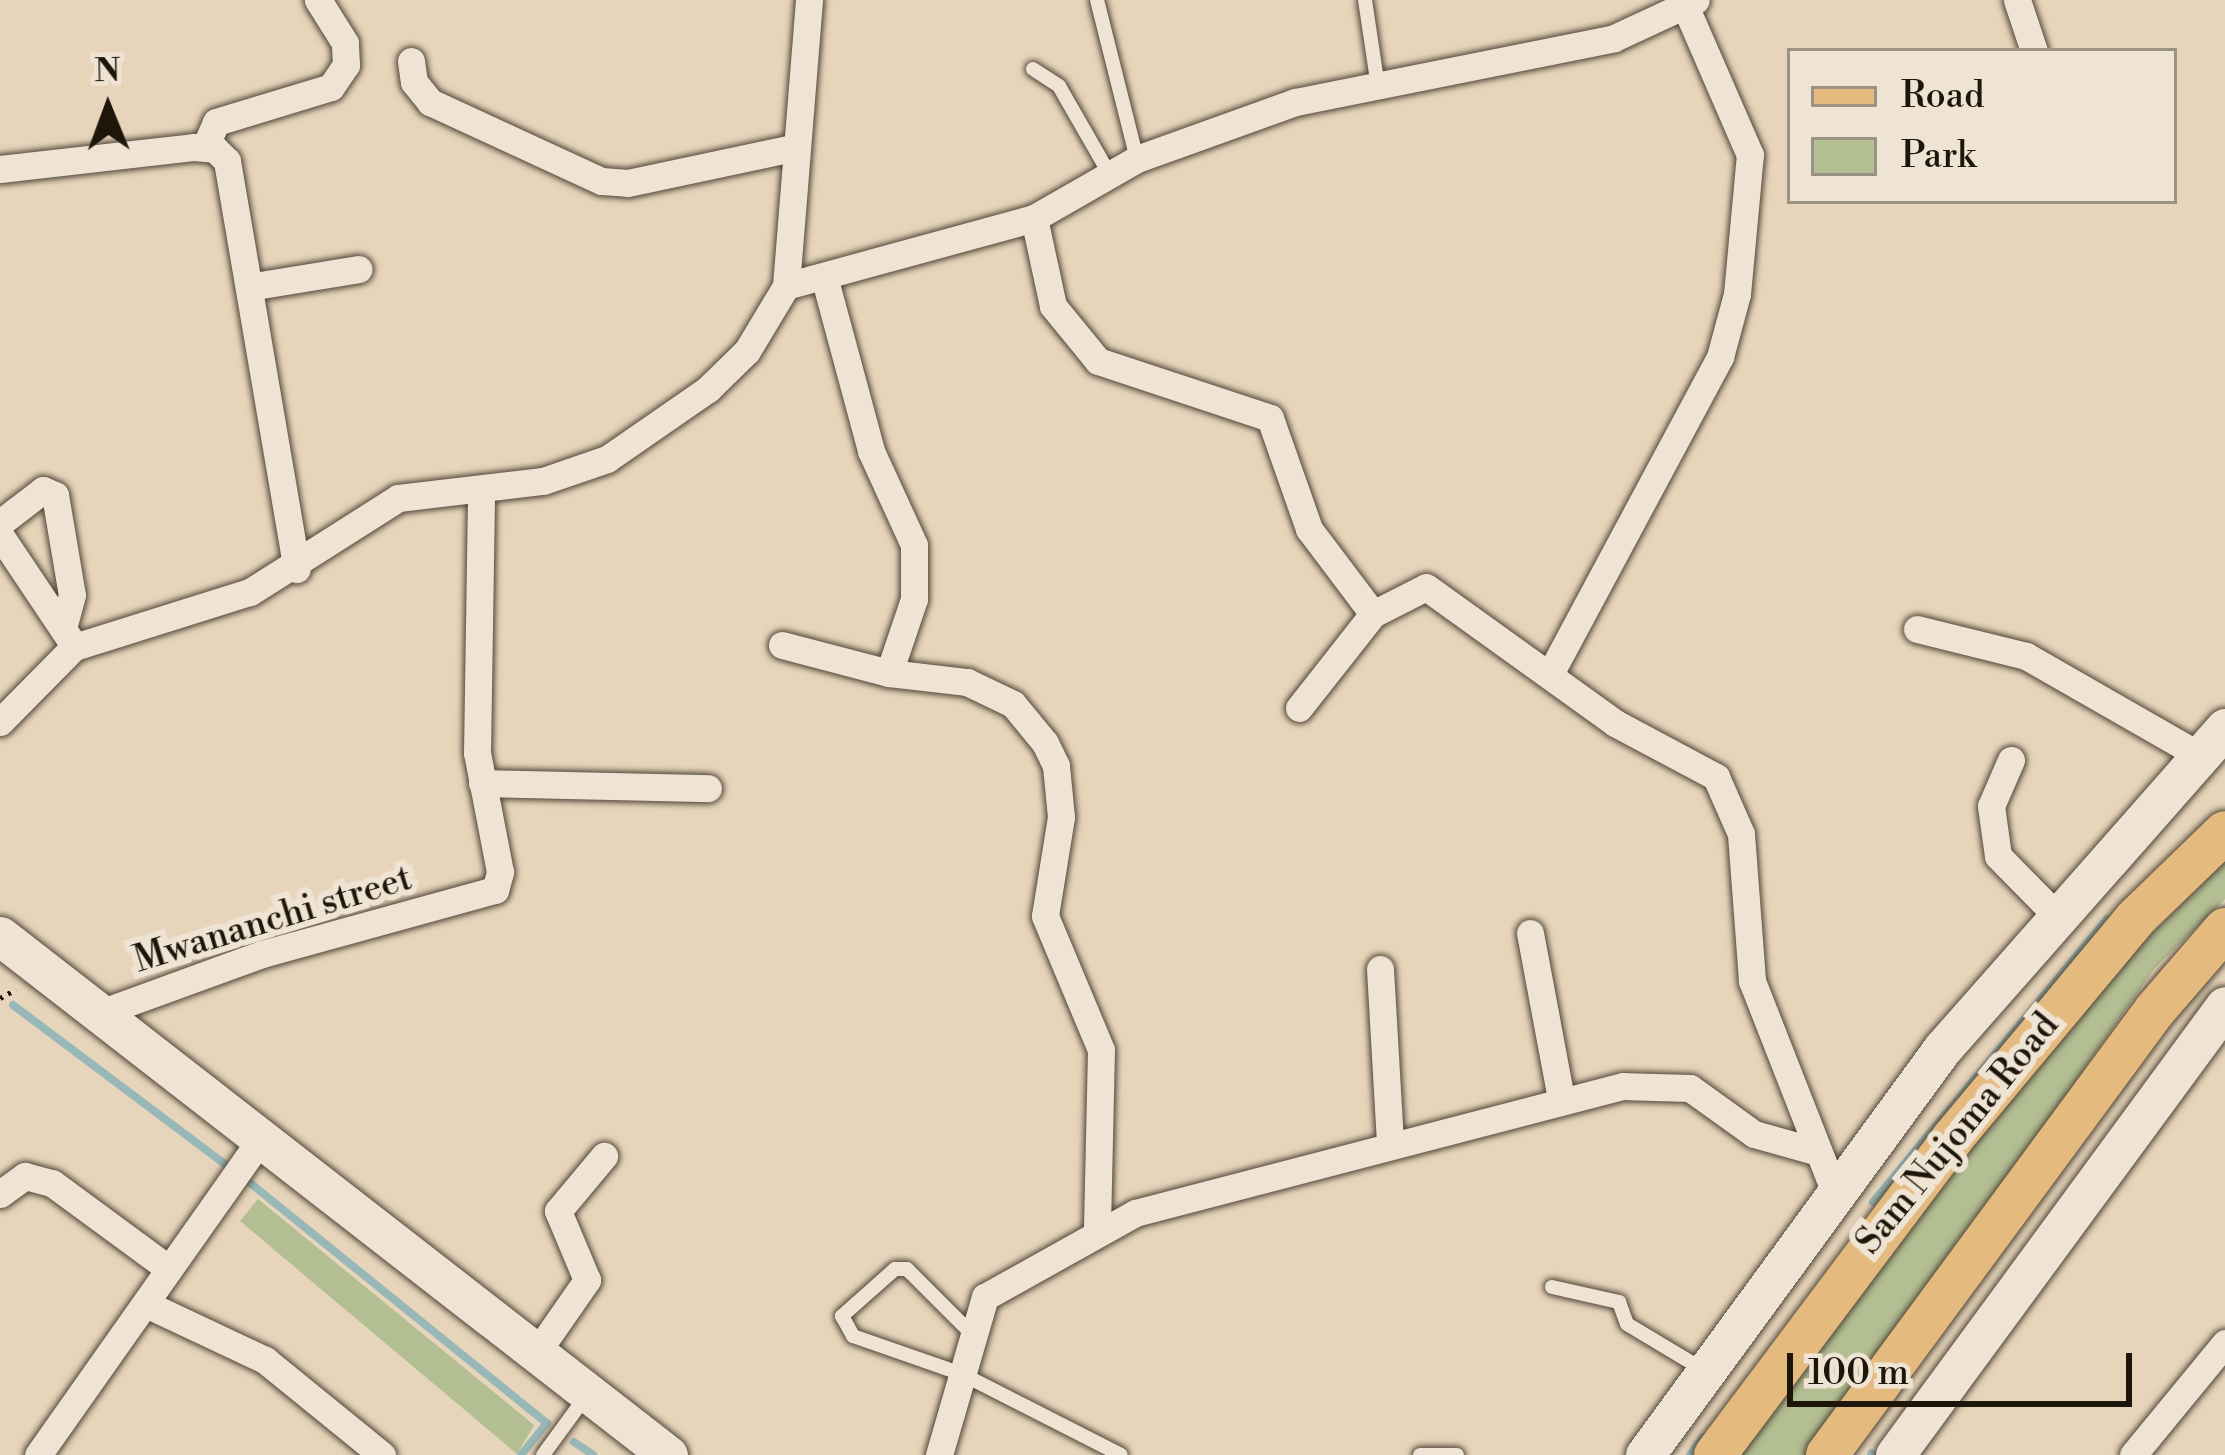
<!DOCTYPE html>
<style>
body{margin:0}
#map{position:relative;width:2225px;height:1455px;overflow:hidden;background:#e7d5bb;font-family:"Libre Bodoni",serif}
div>[style]{position:absolute}
.green>*{inset:0;background:#b3be92}
.stream>*{height:8px;margin:-4px;padding:0 4px;transform-origin:4px;border-radius:4px;background:#98b7b7}
.path>*{height:4.5px;margin-top:-2.25px;transform-origin:0;background:repeating-linear-gradient(90deg,#1e160b 0 3px,transparent 0 9px)}
.roads{filter:drop-shadow(0 0 3px #504637) drop-shadow(0 0 3px #504637)}
.lane>*{height:14px;margin:-7px;padding:0 7px;transform-origin:7px;border-radius:7px;background:#efe4d3}
.street>*{height:27px;margin:-13.5px;padding:0 13.5px;transform-origin:13.5px;border-radius:13.5px;background:#efe4d3}
.secondary>*{height:39px;margin:-19.5px;padding:0 19.5px;transform-origin:19.5px;border-radius:19.5px;background:#efe4d3}
.primary>*{height:42px;margin:-21px;padding:0 21px;transform-origin:21px;border-radius:21px;background:#e4ba7e}
span{translate:-50% -50%;white-space:nowrap;text-align:center;line-height:1.15;-webkit-text-stroke:12px #efe4d3;paint-order:stroke}
.street-label{font-size:36px;color:#1e160b}
.legend{position:absolute;left:1787px;top:48px;width:390px;height:156px;box-sizing:border-box;background:#efe4d3;border:3px solid #9b9283;margin:0;padding:15px 21px;list-style:none;font-size:36px;color:#1e160b}
.legend li{display:flex;align-items:center;gap:24px;height:60px}
.legend b{width:60px;border:3px solid #9b9283}
.north{position:absolute;left:48px;top:48px;width:120px;height:120px;-webkit-text-stroke:9px #efe4d3;paint-order:stroke;rotate:359deg;font-size:33px;font-weight:700;line-height:48px;text-align:center;color:#1e160b}
.north::after{content:'';display:block;margin:auto;width:42px;height:54px;background:#1e160b;clip-path:polygon(50% 0,100% 100%,50% 72%,0 100%)}
.scale{position:absolute;left:1787px;top:1353px;width:345px;height:54px;box-sizing:border-box;border:6px solid #1e160b;border-top:0;padding-left:15px;font-size:36px;line-height:42px;white-space:nowrap;color:#1e160b;-webkit-text-stroke:9px #efe4d3;paint-order:stroke}
</style>
<div id="map">
<div class="green">
<i style="clip-path:polygon(2225px 862px,2225px 899px,2154px 969px,1814px 1455px,1731px 1455px,1856px 1282px,2125px 960px)"></i>
<i style="clip-path:polygon(258px 1199px,534px 1425px,517px 1454px,240px 1221px)"></i>
</div>
<div class="stream">
<i style="left:13px;top:1005px;width:265px;rotate:36.9deg"></i>
<i style="left:244px;top:1178px;width:390px;rotate:39deg"></i>
<i style="left:547px;top:1423px;width:41px;rotate:129.1deg"></i>
<i style="left:1873px;top:1202px;width:367px;rotate:-50.4deg"></i>
<i style="left:574px;top:1442px;width:23px;rotate:34deg"></i>
<i style="left:1690px;top:1455px;width:22px;rotate:-54deg"></i>
<i style="left:1871px;top:1455px;width:2px;rotate:-63deg"></i>
</div>
<div class="path">
<i style="left:0;top:998px;width:18px;rotate:-29deg"></i>
</div>
<div class="roads">
<div class="lane">
<i style="left:1097px;top:0;width:164px;rotate:75.9deg"></i>
<i style="left:1365px;top:0;width:81px;rotate:81.5deg"></i>
<i style="left:1033px;top:69px;width:31px;rotate:33deg"></i>
<i style="left:1059px;top:86px;width:103px;rotate:60.2deg"></i>
<i style="left:1552px;top:1287px;width:69px;rotate:12.6deg"></i>
<i style="left:1619px;top:1302px;width:23px;rotate:70deg"></i>
<i style="left:1627px;top:1324px;width:87px;rotate:31deg"></i>
<i style="left:972px;top:1334px;width:92px;rotate:-135deg"></i>
<i style="left:907px;top:1269px;width:12px;rotate:180deg"></i>
<i style="left:895px;top:1269px;width:71px;rotate:138.4deg"></i>
<i style="left:842px;top:1316px;width:23px;rotate:61deg"></i>
<i style="left:853px;top:1336px;width:115px;rotate:19.2deg"></i>
<i style="left:962px;top:1374px;width:178px;rotate:27deg"></i>
<i style="left:543px;top:1455px;width:73px;rotate:-53.9deg"></i>
<i style="left:1420px;top:1455px;width:37px"></i>
</div>
<div class="street">
<i style="left:2017px;top:0;width:54px;rotate:71.6deg"></i>
<i style="left:411px;top:61px;width:21px;rotate:82deg"></i>
<i style="left:414px;top:82px;width:26px;rotate:51deg"></i>
<i style="left:430px;top:102px;width:188px;rotate:24.8deg"></i>
<i style="left:601px;top:181px;width:27px;rotate:4deg"></i>
<i style="left:628px;top:183px;width:168px;rotate:-12deg"></i>
<i style="left:205px;top:147px;width:27px;rotate:-66deg"></i>
<i style="left:216px;top:122px;width:120px;rotate:-16.9deg"></i>
<i style="left:331px;top:87px;width:27px;rotate:-56deg"></i>
<i style="left:346px;top:65px;width:22px;rotate:-93deg"></i>
<i style="left:345px;top:43px;width:51px;rotate:-122.1deg"></i>
<i style="left:0;top:169px;width:194px;rotate:-6.5deg"></i>
<i style="left:193px;top:147px;width:22px;rotate:5deg"></i>
<i style="left:215px;top:149px;width:17px;rotate:45deg"></i>
<i style="left:227px;top:161px;width:414px;rotate:80.3deg"></i>
<i style="left:1034px;top:218px;width:90px;rotate:77.8deg"></i>
<i style="left:1053px;top:306px;width:71px;rotate:50.7deg"></i>
<i style="left:1098px;top:361px;width:181px;rotate:18.3deg"></i>
<i style="left:1270px;top:418px;width:118px;rotate:70.6deg"></i>
<i style="left:1309px;top:529px;width:106px;rotate:53deg"></i>
<i style="left:825px;top:280px;width:177px;rotate:74.9deg"></i>
<i style="left:871px;top:451px;width:103px;rotate:65.4deg"></i>
<i style="left:914px;top:545px;width:54px;rotate:90deg"></i>
<i style="left:914px;top:599px;width:78px;rotate:108.7deg"></i>
<i style="left:786px;top:286px;width:257px;rotate:-15.3deg"></i>
<i style="left:1034px;top:218px;width:119px;rotate:-29.8deg"></i>
<i style="left:1137px;top:159px;width:168px;rotate:-19.8deg"></i>
<i style="left:1295px;top:102px;width:325px;rotate:-11.3deg"></i>
<i style="left:1614px;top:38px;width:90px;rotate:-24.9deg"></i>
<i style="left:249px;top:287px;width:111px;rotate:-9.3deg"></i>
<i style="left:0;top:523px;width:54px;rotate:-37.5deg"></i>
<i style="left:43px;top:490px;width:13px;rotate:23deg"></i>
<i style="left:55px;top:495px;width:101px;rotate:80.4deg"></i>
<i style="left:72px;top:595px;width:34px;rotate:105deg"></i>
<i style="left:0;top:535px;width:124px;rotate:56.2deg"></i>
<i style="left:1917px;top:629px;width:112px;rotate:13.9deg"></i>
<i style="left:2026px;top:656px;width:197px;rotate:29.8deg"></i>
<i style="left:782px;top:645px;width:111px;rotate:14.7deg"></i>
<i style="left:889px;top:673px;width:79px;rotate:6.6deg"></i>
<i style="left:967px;top:682px;width:51px;rotate:25.6deg"></i>
<i style="left:1013px;top:704px;width:50px;rotate:50.6deg"></i>
<i style="left:1045px;top:743px;width:25px;rotate:64deg"></i>
<i style="left:1056px;top:766px;width:51px;rotate:84.4deg"></i>
<i style="left:1061px;top:817px;width:100px;rotate:99.2deg"></i>
<i style="left:1045px;top:916px;width:145px;rotate:67.3deg"></i>
<i style="left:1101px;top:1050px;width:178px;rotate:91.3deg"></i>
<i style="left:1550px;top:674px;width:360px;rotate:-61.8deg"></i>
<i style="left:1720px;top:357px;width:65px;rotate:-74.9deg"></i>
<i style="left:1737px;top:294px;width:140px;rotate:-84.7deg"></i>
<i style="left:1750px;top:155px;width:160px;rotate:-113.5deg"></i>
<i style="left:1299px;top:708px;width:120px;rotate:-51.8deg"></i>
<i style="left:1373px;top:614px;width:59px;rotate:-27deg"></i>
<i style="left:1426px;top:587px;width:233px;rotate:35.7deg"></i>
<i style="left:1615px;top:723px;width:115px;rotate:28.1deg"></i>
<i style="left:1716px;top:777px;width:62px;rotate:66.3deg"></i>
<i style="left:1741px;top:834px;width:147px;rotate:85.7deg"></i>
<i style="left:1752px;top:981px;width:228px;rotate:68.6deg"></i>
<i style="left:0;top:722px;width:105px;rotate:-45.4deg"></i>
<i style="left:74px;top:647px;width:184px;rotate:-17.4deg"></i>
<i style="left:250px;top:592px;width:175px;rotate:-32.4deg"></i>
<i style="left:398px;top:498px;width:146px;rotate:-6.7deg"></i>
<i style="left:543px;top:481px;width:68px;rotate:-19deg"></i>
<i style="left:607px;top:459px;width:123px;rotate:-34.7deg"></i>
<i style="left:708px;top:389px;width:54px;rotate:-44.3deg"></i>
<i style="left:747px;top:351px;width:76px;rotate:-59deg"></i>
<i style="left:786px;top:286px;width:287px;rotate:-85.4deg"></i>
<i style="left:2011px;top:760px;width:50px;rotate:113.5deg"></i>
<i style="left:1991px;top:806px;width:50px;rotate:82deg"></i>
<i style="left:1998px;top:856px;width:81px;rotate:45.5deg"></i>
<i style="left:482px;top:783px;width:226px;rotate:1.3deg"></i>
<i style="left:1530px;top:933px;width:169px;rotate:79.4deg"></i>
<i style="left:1380px;top:969px;width:172px;rotate:86.7deg"></i>
<i style="left:100px;top:1013px;width:172px;rotate:-20deg"></i>
<i style="left:262px;top:954px;width:242px;rotate:-15.4deg"></i>
<i style="left:495px;top:890px;width:19px;rotate:-74deg"></i>
<i style="left:500px;top:872px;width:121px;rotate:-100.9deg"></i>
<i style="left:477px;top:753px;width:263px;rotate:-89.1deg"></i>
<i style="left:0;top:1194px;width:31px;rotate:-36deg"></i>
<i style="left:25px;top:1176px;width:28px;rotate:15deg"></i>
<i style="left:52px;top:1183px;width:145px;rotate:36.3deg"></i>
<i style="left:146px;top:1304px;width:132px;rotate:25.2deg"></i>
<i style="left:265px;top:1360px;width:151px;rotate:39.1deg"></i>
<i style="left:537px;top:1352px;width:88px;rotate:-55.2deg"></i>
<i style="left:587px;top:1280px;width:75px;rotate:-112.8deg"></i>
<i style="left:558px;top:1211px;width:72px;rotate:-50.1deg"></i>
<i style="left:38px;top:1455px;width:385px;rotate:-54.8deg"></i>
<i style="left:939px;top:1455px;width:165px;rotate:-73.8deg"></i>
<i style="left:985px;top:1297px;width:172px;rotate:-29.2deg"></i>
<i style="left:1135px;top:1213px;width:504px;rotate:-14.59deg"></i>
<i style="left:1623px;top:1086px;width:67px;rotate:1.7deg"></i>
<i style="left:1690px;top:1088px;width:79px;rotate:35.7deg"></i>
<i style="left:1754px;top:1134px;width:66px;rotate:15.7deg"></i>
<i style="left:2133px;top:1455px;width:145px;rotate:-50.6deg"></i>
</div>
<div class="secondary">
<i style="left:0;top:936px;width:846px;rotate:37.85deg"></i>
<i style="left:1645px;top:1455px;width:503px;rotate:-53.81deg"></i>
<i style="left:1942px;top:1049px;width:428px;rotate:-48.6deg"></i>
<i style="left:1895px;top:1455px;width:557px;rotate:-53.69deg"></i>
</div>
<div class="primary">
<i style="left:1715px;top:1455px;width:395px;rotate:-53.1deg"></i>
<i style="left:1952px;top:1139px;width:286px;rotate:-50.2deg"></i>
<i style="left:2135px;top:919px;width:125px;rotate:-44deg"></i>
<i style="left:1827px;top:1455px;width:553px;rotate:-53.61deg"></i>
<i style="left:2155px;top:1010px;width:107px;rotate:-49.2deg"></i>
</div>
</div>
<div class="street-label">
<span style="left:273px;top:920px;rotate:-17deg">Mwananchi street</span>
<span style="left:1958px;top:1134px;rotate:-51deg">Sam Nujoma Road</span>
</div>
<ul class="legend">
<li><b style="height:15px;background:#e4ba7e"></b>Road</li>
<li><b style="height:33px;background:#b3be92"></b>Park</li>
</ul>
<div class="north">N</div>
<div class="scale">100 m</div>
</div>
